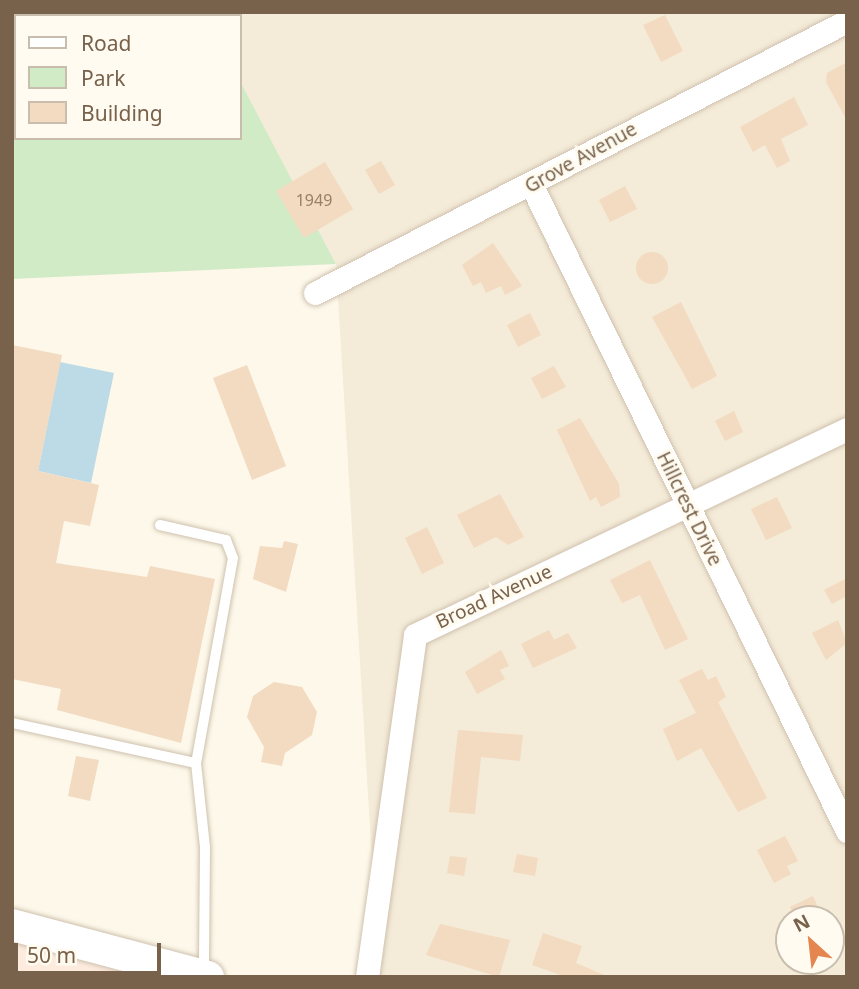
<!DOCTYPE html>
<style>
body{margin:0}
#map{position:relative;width:859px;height:989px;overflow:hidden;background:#fdf8ea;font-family:"Noto Sans",sans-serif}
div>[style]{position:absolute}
.residential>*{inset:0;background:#f4ebd8}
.commercial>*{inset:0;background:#fdebde}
.green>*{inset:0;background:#d1ebc7}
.water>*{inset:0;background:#bddbe7}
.building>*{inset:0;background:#f2dbc1}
.round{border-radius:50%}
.roads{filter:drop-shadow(0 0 2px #cfc1ae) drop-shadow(0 0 2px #cfc1ae)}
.service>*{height:10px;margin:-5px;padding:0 5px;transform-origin:5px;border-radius:5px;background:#fff}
.minor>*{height:23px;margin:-11.5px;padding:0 11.5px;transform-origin:11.5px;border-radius:11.5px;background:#fff}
.secondary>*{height:32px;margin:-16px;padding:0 16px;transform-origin:16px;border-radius:16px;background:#fff}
span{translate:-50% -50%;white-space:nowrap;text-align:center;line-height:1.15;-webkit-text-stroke:6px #fffbf0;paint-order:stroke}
.number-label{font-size:16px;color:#968069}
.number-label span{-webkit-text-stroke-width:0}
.street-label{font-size:19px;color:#78624c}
.frame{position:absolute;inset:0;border:14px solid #78624c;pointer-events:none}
.legend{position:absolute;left:14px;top:14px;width:228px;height:126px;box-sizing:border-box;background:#fffbf0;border:2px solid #c9beae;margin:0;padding:9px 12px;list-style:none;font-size:21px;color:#78624c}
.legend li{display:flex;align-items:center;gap:14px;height:35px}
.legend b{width:35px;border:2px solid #c9beae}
.north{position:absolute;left:775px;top:905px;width:70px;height:70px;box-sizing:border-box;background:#fffbf0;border:2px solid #c9beae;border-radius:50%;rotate:333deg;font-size:19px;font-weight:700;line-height:28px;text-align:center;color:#78624c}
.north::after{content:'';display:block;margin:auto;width:24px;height:32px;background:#e58550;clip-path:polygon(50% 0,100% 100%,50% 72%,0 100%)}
.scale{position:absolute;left:14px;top:943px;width:147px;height:32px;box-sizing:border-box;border:4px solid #78624c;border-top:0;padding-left:9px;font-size:21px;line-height:24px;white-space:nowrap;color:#78624c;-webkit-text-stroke:5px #fffbf0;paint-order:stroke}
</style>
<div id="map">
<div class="residential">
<i style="clip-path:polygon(evenodd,203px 12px,847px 12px,847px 977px,379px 977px,336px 264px,240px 81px,240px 16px,203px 12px,789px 919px,831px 919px,831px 961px,789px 961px,789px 919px)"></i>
</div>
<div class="commercial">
<i style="clip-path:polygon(12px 917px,220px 977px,12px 977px)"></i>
</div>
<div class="green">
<i style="clip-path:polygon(12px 12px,203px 12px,16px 16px,16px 138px,240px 138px,240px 81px,336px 264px,12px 279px)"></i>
</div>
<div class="water">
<i style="clip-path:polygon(60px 362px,114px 373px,91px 483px,38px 471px)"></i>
</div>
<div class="building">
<i style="clip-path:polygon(665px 15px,683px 51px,661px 62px,643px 25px)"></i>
<i style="clip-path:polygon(847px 62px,847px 121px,826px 82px,827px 73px)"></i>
<i style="clip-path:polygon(794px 97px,808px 125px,781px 139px,790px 161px,777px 168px,765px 145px,753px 152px,740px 127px)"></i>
<i style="clip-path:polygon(381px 161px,395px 185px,379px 194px,365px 170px)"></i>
<i style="clip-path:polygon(325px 162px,353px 209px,304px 238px,276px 191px)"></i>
<i style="clip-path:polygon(625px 186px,637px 209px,610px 222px,599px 200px)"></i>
<i style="clip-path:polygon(493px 243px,522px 286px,505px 295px,501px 286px,486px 293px,481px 282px,473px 286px,462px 265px)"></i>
<i class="round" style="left:636px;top:252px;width:32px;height:32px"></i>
<i style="clip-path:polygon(681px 302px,717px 376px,692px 389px,652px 317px)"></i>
<i style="clip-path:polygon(530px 313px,541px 335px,518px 347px,507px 325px)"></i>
<i style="clip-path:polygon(12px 345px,62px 355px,38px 471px,99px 485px,90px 526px,64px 521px,56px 563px,147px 577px,150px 566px,215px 579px,181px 743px,57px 710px,61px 689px,12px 679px)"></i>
<i style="clip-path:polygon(247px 365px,286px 466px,252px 480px,213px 378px)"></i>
<i style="clip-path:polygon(554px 366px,566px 387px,542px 399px,531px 378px)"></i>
<i style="clip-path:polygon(734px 411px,743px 432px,725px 441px,715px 421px)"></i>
<i style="clip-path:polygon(580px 418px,619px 484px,620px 497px,601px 507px,596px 497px,590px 501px,557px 430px)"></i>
<i style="clip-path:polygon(500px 494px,524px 537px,508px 545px,496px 537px,474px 548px,457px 515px)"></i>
<i style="clip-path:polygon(777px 497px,792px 528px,766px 540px,751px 509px)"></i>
<i style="clip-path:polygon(427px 527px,444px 563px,422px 574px,405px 538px)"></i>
<i style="clip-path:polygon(284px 541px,298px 544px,286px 592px,253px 579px,260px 546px,282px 548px)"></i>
<i style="clip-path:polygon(650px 560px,688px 639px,665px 650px,640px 595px,622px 603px,610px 580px)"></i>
<i style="clip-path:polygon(847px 578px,847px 596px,832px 604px,824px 590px)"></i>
<i style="clip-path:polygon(838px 620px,847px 643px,826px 660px,812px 633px)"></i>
<i style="clip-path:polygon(549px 630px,554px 640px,568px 633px,577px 648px,533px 668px,521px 644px)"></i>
<i style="clip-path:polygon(501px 650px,509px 666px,500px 670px,505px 679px,477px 694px,465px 672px)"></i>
<i style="clip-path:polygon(702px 669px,708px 680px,716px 676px,726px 697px,718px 702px,767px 798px,738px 812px,701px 748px,677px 761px,663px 729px,696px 713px,679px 680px)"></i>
<i style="clip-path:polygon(274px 682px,302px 687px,317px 712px,312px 735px,285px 753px,282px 766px,261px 762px,264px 747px,247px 717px,253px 696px)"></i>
<i style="clip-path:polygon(458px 730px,523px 735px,520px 761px,481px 757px,475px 814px,449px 812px)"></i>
<i style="clip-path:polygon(76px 756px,99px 760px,90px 801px,68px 796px)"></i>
<i style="clip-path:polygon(785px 836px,798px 861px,787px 866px,791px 874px,774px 883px,757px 850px)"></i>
<i style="clip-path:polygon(517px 854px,538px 858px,535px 876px,513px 872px)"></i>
<i style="clip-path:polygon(450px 856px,467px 858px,464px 876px,447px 873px)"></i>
<i style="clip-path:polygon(813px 896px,823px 919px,796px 919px,790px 907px)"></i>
<i style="clip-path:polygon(440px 924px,510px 940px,499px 977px,426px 955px)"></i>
<i style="clip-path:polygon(543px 933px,582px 946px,576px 963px,609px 977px,566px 977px,532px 965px)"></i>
</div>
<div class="roads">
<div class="service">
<i style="left:160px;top:525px;width:68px;rotate:12.8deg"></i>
<i style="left:226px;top:540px;width:19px;rotate:69deg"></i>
<i style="left:233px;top:558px;width:208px;rotate:100.2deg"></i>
<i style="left:196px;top:763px;width:84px;rotate:83.9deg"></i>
<i style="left:205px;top:847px;width:126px;rotate:90.5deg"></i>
<i style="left:12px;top:723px;width:188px;rotate:12.3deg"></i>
</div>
<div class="minor">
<i style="left:532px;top:186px;width:718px;rotate:63.97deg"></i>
<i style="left:315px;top:293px;width:598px;rotate:-27.08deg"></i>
<i style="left:367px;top:977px;width:345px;rotate:-82deg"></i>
<i style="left:415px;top:635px;width:479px;rotate:-25.5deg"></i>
</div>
<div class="secondary">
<i style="left:12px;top:925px;width:203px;rotate:14.9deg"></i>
</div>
</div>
<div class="number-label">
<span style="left:314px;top:200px">1949</span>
</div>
<div class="street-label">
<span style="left:581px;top:158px;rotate:-29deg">Grove Avenue</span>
<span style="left:689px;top:509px;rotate:64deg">Hillcrest Drive</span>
<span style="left:494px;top:597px;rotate:-25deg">Broad Avenue</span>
</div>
<div class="frame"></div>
<ul class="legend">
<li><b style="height:9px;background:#fff"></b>Road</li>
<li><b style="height:19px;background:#d1ebc7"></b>Park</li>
<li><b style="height:19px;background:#f2dbc1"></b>Building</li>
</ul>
<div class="north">N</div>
<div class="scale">50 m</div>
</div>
